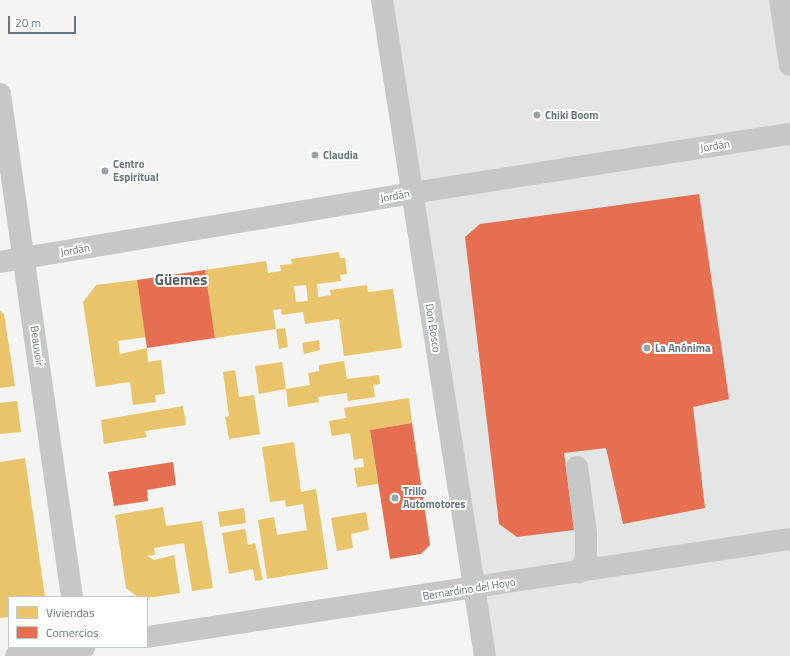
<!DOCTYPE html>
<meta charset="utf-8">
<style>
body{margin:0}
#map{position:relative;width:790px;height:656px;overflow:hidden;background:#f4f4f3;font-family:"Titillium Web",sans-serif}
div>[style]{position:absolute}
.built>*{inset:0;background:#e4e5e5}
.homes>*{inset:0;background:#e9c46a}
.shops>*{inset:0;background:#e76f51}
.minor>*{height:22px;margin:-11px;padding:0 11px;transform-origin:11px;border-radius:11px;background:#c6c8c8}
.dots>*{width:11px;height:11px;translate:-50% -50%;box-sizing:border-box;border:2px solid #fff;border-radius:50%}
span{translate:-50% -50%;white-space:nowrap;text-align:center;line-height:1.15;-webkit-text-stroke:4px #fff;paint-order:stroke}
.poi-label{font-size:11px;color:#67777f;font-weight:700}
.left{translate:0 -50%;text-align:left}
.street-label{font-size:11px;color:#67777f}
.district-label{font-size:15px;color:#545f65;font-weight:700}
.legend{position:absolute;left:8px;top:596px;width:140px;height:52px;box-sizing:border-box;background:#fff;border:1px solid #c2c9cc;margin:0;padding:5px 7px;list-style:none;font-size:12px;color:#67777f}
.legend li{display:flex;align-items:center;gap:8px;height:20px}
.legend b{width:20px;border:1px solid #c2c9cc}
.scale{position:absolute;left:8px;top:16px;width:68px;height:18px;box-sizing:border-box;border:2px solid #67777f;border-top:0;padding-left:5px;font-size:12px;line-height:14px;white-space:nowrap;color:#67777f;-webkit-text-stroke:3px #fff;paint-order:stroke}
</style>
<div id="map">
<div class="built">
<i style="clip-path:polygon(382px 0,790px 0,790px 656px,485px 656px)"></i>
</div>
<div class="homes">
<i style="clip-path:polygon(evenodd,339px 252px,340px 258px,345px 258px,347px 274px,340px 275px,341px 281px,317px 284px,318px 297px,331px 295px,330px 290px,367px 285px,368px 292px,393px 289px,402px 348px,344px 356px,339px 319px,305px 324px,303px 312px,282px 315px,281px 309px,273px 310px,276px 329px,215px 338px,205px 270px,266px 261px,268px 273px,281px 271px,280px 265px,292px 264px,291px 259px,339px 252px,306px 285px,308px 301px,296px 302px,294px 286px,306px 285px)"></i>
<i style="clip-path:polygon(137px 280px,146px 337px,118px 341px,120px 354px,147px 348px,148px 362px,161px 360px,165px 394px,155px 395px,156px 402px,133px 405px,130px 382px,96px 387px,83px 302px,96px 285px)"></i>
<i style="clip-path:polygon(0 311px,4px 314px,15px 386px,0 388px)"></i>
<i style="clip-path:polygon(285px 328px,288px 347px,279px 349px,276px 329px)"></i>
<i style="clip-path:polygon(319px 340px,320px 350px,304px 354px,302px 343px)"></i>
<i style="clip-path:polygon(344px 361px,347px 379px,379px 375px,380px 384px,373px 385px,375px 397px,348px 401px,347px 393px,318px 397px,319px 402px,288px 407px,286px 389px,310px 385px,308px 373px,319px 371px,319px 365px)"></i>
<i style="clip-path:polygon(282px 362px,286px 389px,259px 394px,255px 366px)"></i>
<i style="clip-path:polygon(235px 370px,239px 397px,254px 395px,260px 434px,229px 439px,225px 417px,229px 416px,223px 372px)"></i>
<i style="clip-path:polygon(409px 398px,412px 423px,370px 430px,378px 484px,357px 487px,354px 468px,364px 467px,363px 458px,354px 460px,350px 433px,332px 436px,329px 421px,346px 418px,344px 408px)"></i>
<i style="clip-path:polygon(17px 401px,21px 432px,0 434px,0 403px)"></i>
<i style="clip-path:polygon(183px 406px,186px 425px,145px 431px,147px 437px,104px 444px,101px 420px)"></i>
<i style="clip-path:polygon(294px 442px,301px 492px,316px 489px,328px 569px,267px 579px,258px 520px,274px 517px,277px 535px,307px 530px,303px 504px,286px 507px,285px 500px,270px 502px,262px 447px)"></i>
<i style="clip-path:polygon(25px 458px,45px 597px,9px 597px,9px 617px,0 618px,0 462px)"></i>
<i style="clip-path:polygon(163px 507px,166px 526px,202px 521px,213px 588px,192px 591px,184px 543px,154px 548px,155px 555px,147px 556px,154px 560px,174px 555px,180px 593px,147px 598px,138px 597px,126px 588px,115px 515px)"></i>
<i style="clip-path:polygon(244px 508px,246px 523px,220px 527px,218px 512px)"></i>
<i style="clip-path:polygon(366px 512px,369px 530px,351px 534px,353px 548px,337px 551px,331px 518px)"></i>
<i style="clip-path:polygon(245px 529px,248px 545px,255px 543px,263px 580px,255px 581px,253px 569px,229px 574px,222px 533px)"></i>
</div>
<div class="shops">
<i style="clip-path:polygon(699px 194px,729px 399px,693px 407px,705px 508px,623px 524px,606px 448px,564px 453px,574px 530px,517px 537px,499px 524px,465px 237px,480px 224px)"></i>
<i style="clip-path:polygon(205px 270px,215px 338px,147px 348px,137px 280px)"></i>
<i style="clip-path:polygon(412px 423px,430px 545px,421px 554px,390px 559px,370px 430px)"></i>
<i style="clip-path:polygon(173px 462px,176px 485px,147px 490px,148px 501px,114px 506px,108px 472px)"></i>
</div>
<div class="minor">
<i style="left:382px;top:0;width:664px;rotate:81.08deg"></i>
<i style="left:780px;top:0;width:66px;rotate:81.3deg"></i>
<i style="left:0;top:94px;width:508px;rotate:81.85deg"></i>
<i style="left:0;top:262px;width:418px;rotate:-9.5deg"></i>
<i style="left:412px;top:193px;width:383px;rotate:-8.9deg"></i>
<i style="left:577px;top:467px;width:67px;rotate:82.2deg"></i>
<i style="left:586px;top:533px;width:25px;rotate:90deg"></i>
<i style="left:586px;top:558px;width:16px;rotate:117deg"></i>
<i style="left:147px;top:637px;width:650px;rotate:-8.67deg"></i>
<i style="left:16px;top:656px;width:69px;rotate:-7.5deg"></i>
</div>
<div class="dots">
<i style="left:537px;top:115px;background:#98a3a8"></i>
<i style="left:315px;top:155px;background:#98a3a8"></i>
<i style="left:105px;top:171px;background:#98a3a8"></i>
<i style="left:647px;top:348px;background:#98a3a8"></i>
<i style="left:395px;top:498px;background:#98a3a8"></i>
</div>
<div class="poi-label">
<span class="left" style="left:545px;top:115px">Chiki Boom</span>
<span class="left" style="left:323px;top:155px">Claudia</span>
<span class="left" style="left:113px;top:171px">Centro<br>Espiritual</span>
<span class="left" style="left:655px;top:348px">La Anónima</span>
<span class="left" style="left:403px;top:498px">Trillo<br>Automotores</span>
</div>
<div class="street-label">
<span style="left:715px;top:146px;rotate:-9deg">Jordán</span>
<span style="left:395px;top:196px;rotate:-10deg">Jordán</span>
<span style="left:75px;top:250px;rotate:-10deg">Jordán</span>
<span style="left:433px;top:328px;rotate:81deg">Don Bosco</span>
<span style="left:37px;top:346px;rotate:82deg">Beauvoir</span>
<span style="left:469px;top:589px;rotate:-9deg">Bernardino del Hoyo</span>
</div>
<div class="district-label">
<span style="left:181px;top:280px">Güemes</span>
</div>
<ul class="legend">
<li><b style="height:11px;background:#e9c46a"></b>Viviendas</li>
<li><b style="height:11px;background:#e76f51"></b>Comercios</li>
</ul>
<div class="scale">20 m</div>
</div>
